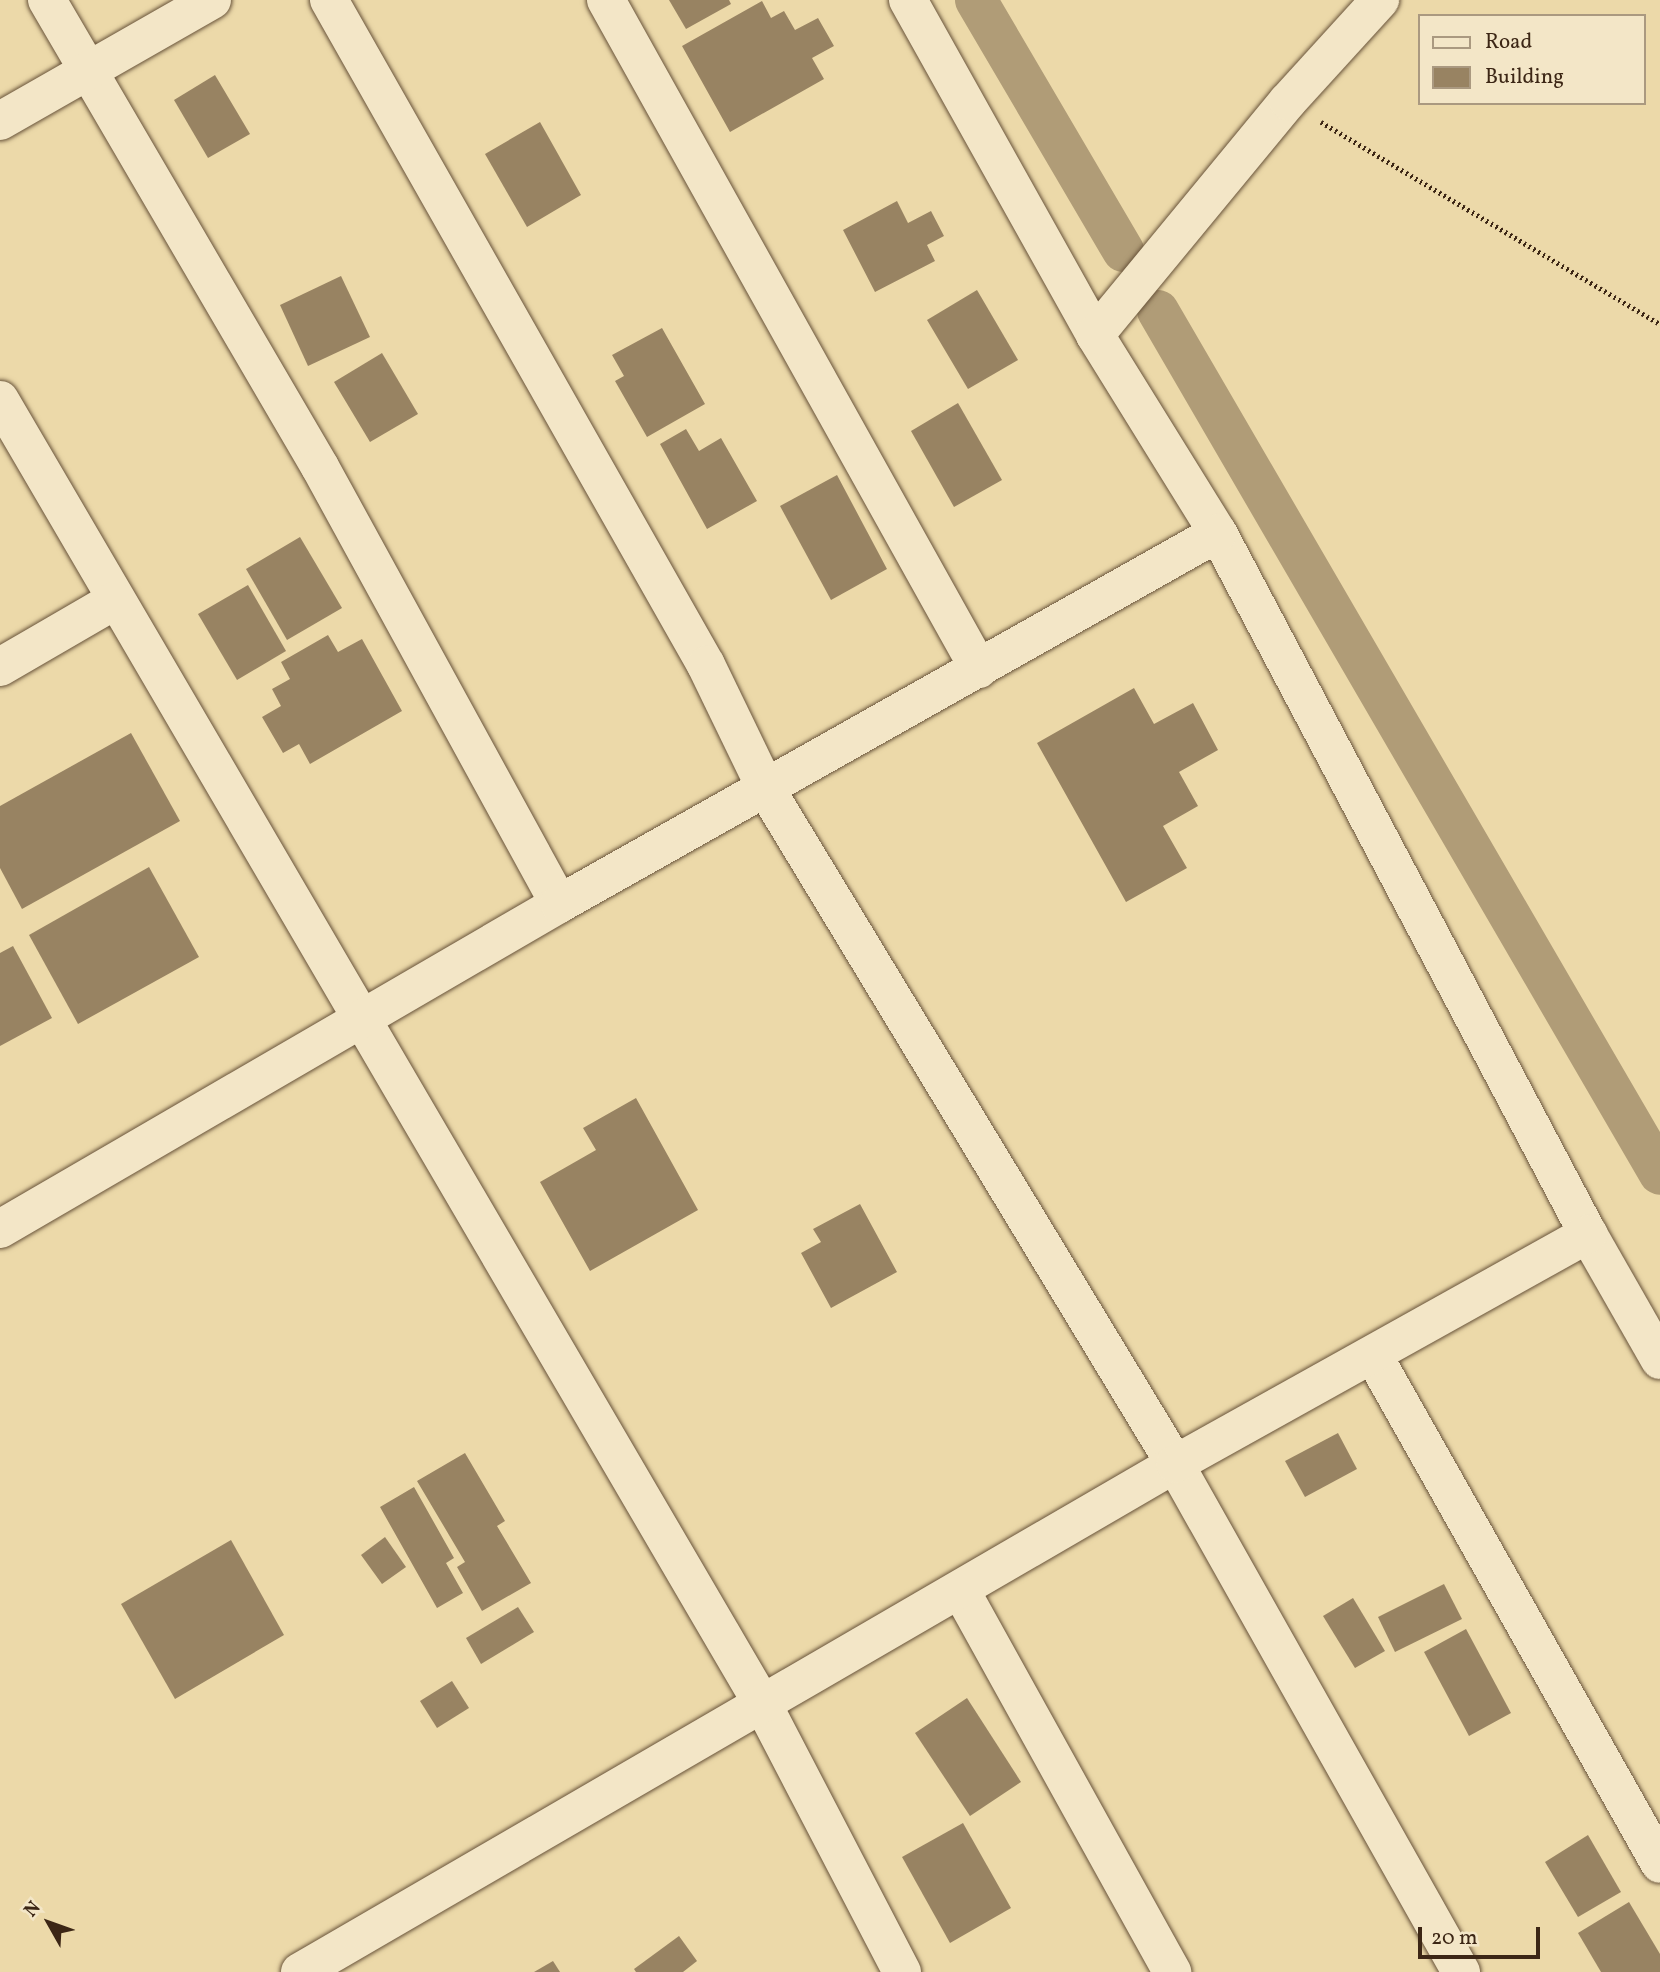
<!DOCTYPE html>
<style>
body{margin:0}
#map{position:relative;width:1660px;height:1972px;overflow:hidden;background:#ecd9a9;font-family:Vollkorn,serif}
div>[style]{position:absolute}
.canal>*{height:42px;margin:-21px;padding:0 21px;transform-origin:21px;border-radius:21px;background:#b09c77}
.building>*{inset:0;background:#988362}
.path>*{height:4.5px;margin-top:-2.25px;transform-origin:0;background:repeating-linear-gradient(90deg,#3c2615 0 2px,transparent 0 5.5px)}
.roads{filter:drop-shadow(0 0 2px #68533a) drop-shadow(0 0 2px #68533a)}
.street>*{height:38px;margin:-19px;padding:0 19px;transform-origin:19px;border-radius:19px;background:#f3e6c7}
span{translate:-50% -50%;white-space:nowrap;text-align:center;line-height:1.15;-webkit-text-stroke:5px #f3e6c7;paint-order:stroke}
.legend{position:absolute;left:1418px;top:14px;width:228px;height:91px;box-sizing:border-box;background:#f3e6c7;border:2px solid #aa9980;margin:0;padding:9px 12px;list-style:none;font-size:21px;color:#3c2615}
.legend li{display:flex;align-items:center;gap:14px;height:35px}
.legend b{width:35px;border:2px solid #aa9980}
.north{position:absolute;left:14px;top:1888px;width:70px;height:70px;-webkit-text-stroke:5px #f3e6c7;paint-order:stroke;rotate:310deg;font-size:19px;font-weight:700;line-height:28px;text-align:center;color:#3c2615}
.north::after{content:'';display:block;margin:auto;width:24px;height:32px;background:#3c2615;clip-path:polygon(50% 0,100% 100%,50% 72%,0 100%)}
.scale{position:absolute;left:1418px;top:1927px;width:122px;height:32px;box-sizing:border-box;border:4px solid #3c2615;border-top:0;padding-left:9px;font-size:21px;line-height:24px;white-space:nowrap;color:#3c2615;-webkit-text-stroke:5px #f3e6c7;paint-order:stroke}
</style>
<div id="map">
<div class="canal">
<i style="left:976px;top:0;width:291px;rotate:59.6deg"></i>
<i style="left:1158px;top:311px;width:998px;rotate:59.81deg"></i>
</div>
<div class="building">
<i style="clip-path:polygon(669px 0,729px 0,731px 4px,686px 29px)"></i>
<i style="clip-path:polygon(762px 1px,771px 18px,784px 11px,795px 30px,818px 18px,834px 46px,812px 58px,824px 79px,730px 132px,682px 46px)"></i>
<i style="clip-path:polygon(215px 75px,250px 134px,208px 158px,174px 100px)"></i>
<i style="clip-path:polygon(540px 122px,581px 195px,527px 227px,485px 154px)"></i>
<i style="clip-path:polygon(897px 201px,908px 223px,931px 211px,944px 236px,927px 245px,935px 261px,875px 292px,843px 230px)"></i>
<i style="clip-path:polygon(341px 276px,370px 337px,308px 366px,280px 305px)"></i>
<i style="clip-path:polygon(977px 290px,1018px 360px,968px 389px,927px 320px)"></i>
<i style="clip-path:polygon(662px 328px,705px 404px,647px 437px,615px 381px,624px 376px,612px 355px)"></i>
<i style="clip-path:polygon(382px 353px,418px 414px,370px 442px,334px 382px)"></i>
<i style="clip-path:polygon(958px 403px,1002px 480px,954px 507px,911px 431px)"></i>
<i style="clip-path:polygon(686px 429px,699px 451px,721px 438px,757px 501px,707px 529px,660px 444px)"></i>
<i style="clip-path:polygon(837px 475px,887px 569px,831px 600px,780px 506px)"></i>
<i style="clip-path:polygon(300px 537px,342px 608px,287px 640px,246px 569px)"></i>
<i style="clip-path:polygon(248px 585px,286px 651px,237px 680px,198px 614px)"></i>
<i style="clip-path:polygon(328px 635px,338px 652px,362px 639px,402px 711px,310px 764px,299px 744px,283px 753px,262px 717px,281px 706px,272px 689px,290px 679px,281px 662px)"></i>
<i style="clip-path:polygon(1134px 688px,1154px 724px,1193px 703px,1218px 750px,1179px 772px,1198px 806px,1163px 826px,1187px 868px,1126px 902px,1037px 743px)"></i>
<i style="clip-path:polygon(131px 733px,180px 821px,22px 909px,0 868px,0 806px)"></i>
<i style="clip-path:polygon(149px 867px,199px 957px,78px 1024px,29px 935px)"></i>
<i style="clip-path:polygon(13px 946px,52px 1018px,0 1046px,0 953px)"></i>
<i style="clip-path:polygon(636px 1098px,698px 1210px,590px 1271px,540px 1182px,596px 1150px,583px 1128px)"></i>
<i style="clip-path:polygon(860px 1204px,897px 1272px,831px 1308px,801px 1253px,821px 1242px,813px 1229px)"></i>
<i style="clip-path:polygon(1338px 1433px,1357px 1469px,1305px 1497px,1285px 1461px)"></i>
<i style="clip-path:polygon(465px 1453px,505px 1521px,497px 1526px,531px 1583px,482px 1611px,457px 1567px,465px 1562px,417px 1481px)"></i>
<i style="clip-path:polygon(414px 1487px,454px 1558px,446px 1563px,463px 1593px,437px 1608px,380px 1507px)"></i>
<i style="clip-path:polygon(385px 1537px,406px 1567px,382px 1584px,361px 1555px)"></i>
<i style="clip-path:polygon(231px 1540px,284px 1635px,175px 1699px,121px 1604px)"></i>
<i style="clip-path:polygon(1444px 1584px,1462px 1619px,1395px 1652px,1378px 1617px)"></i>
<i style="clip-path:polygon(1353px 1598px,1385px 1651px,1355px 1668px,1323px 1616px)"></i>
<i style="clip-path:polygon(518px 1607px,534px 1632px,481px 1664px,466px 1638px)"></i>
<i style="clip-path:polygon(1466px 1629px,1511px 1713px,1469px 1736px,1424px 1652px)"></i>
<i style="clip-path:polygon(452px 1681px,469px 1708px,437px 1728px,420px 1701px)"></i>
<i style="clip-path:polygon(967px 1698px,1021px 1782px,970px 1816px,915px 1733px)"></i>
<i style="clip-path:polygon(963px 1823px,1011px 1908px,950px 1943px,902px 1857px)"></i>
<i style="clip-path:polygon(1588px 1835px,1621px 1892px,1578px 1917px,1545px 1862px)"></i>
<i style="clip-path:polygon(1629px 1902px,1660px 1954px,1660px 1972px,1601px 1972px,1578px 1933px)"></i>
<i style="clip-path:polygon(679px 1936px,697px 1961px,683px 1972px,636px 1972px,634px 1969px)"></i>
<i style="clip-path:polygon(553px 1961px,560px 1972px,534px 1972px)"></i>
</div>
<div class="path">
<i style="left:1321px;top:122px;width:395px;rotate:30.8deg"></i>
</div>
<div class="roads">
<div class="street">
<i style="left:47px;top:0;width:541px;rotate:59.69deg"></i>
<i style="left:320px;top:467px;width:498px;rotate:61.3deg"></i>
<i style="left:329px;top:0;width:764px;rotate:60.45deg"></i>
<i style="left:706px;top:665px;width:138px;rotate:64.2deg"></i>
<i style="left:766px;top:789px;width:789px;rotate:58.79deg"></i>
<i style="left:1175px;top:1464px;width:583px;rotate:60.62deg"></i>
<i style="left:606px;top:0;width:766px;rotate:60.86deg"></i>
<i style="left:908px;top:0;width:384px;rotate:60.8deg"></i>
<i style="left:1095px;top:335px;width:233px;rotate:58.2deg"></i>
<i style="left:1218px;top:533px;width:793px;rotate:62.17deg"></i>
<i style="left:1588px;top:1234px;width:145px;rotate:60.3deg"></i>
<i style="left:0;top:121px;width:244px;rotate:-29.7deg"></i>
<i style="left:1095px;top:335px;width:303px;rotate:-50.5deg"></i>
<i style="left:1288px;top:101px;width:137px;rotate:-47.7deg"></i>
<i style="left:0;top:400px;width:1512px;rotate:59.69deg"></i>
<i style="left:763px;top:1705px;width:301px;rotate:62.5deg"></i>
<i style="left:0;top:667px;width:132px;rotate:-30.1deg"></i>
<i style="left:0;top:1229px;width:647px;rotate:-30.17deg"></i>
<i style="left:559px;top:904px;width:756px;rotate:-29.38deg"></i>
<i style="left:1373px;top:1355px;width:584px;rotate:60.58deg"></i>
<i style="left:961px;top:1591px;width:436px;rotate:61deg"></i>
<i style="left:300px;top:1972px;width:1012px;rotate:-30.14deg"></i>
<i style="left:1175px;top:1464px;width:473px;rotate:-29.1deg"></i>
</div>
</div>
<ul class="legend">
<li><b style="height:9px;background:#f3e6c7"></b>Road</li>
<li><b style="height:19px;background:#988362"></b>Building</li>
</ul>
<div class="north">N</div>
<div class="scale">20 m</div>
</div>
